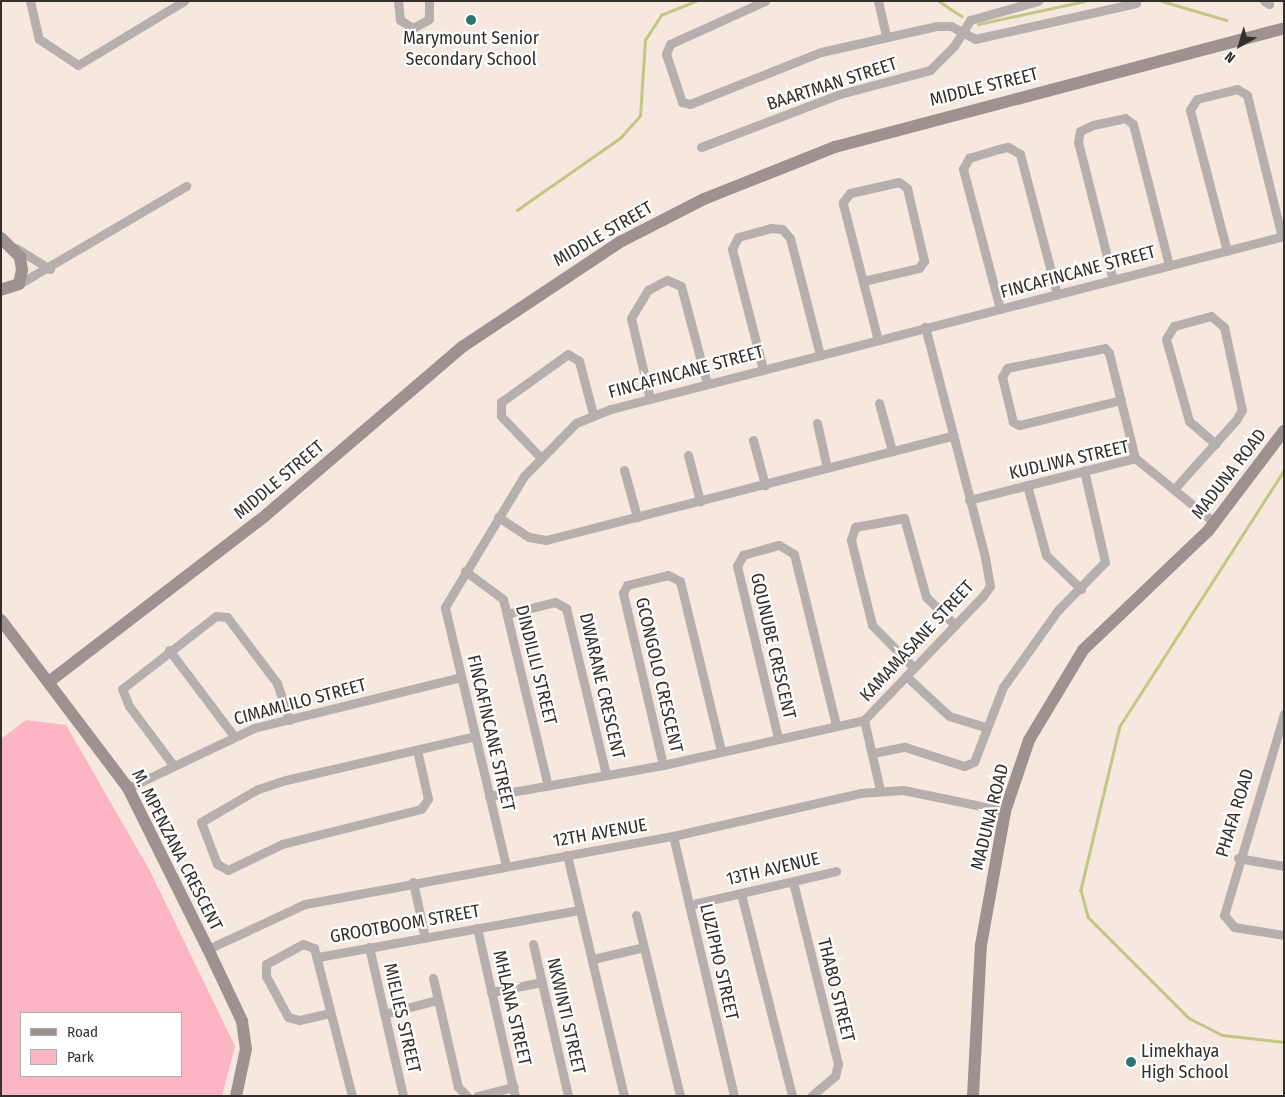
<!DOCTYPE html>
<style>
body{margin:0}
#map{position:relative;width:1285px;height:1097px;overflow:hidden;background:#f6e8de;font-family:"Fira Sans Condensed",sans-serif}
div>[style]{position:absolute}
.green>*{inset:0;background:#feb5c3}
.stream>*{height:2.5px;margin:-1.25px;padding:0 1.25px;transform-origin:1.25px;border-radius:1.25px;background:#c2c784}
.street>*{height:9px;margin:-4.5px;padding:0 4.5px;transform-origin:4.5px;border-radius:4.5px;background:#b7afad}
.secondary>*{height:12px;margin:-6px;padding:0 6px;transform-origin:6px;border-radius:6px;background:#9d928f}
.dots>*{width:14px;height:14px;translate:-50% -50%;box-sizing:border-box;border:2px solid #fff;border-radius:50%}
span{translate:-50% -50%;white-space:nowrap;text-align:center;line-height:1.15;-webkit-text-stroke:4.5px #fff;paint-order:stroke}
.poi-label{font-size:18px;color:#342f2b}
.left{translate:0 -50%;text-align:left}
.street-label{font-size:18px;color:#342f2b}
.frame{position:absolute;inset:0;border:2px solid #342f2b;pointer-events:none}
.legend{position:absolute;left:20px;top:1012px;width:162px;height:65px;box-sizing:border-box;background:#fff;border:1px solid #aeacaa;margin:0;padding:6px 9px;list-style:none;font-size:15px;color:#342f2b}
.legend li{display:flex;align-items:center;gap:10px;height:25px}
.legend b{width:25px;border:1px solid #aeacaa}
.north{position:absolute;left:1215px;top:20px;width:50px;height:50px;-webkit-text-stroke:4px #fff;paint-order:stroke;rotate:219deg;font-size:14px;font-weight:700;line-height:20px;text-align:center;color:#342f2b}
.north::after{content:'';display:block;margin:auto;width:18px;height:22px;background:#342f2b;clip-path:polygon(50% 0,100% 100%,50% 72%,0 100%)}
</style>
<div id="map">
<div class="green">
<i style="clip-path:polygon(evenodd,26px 720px,66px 725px,149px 869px,235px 1046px,222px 1096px,1px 1096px,1px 739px,26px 720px,21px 1013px,181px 1013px,181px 1076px,21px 1076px,21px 1013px)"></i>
</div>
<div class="stream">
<i style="left:939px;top:1px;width:27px;rotate:34deg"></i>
<i style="left:1162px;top:1px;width:67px;rotate:16.5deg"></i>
<i style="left:978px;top:24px;width:109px;rotate:-12.1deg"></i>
<i style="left:517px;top:210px;width:126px;rotate:-35deg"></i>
<i style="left:620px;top:138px;width:30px;rotate:-48deg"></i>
<i style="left:640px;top:116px;width:76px;rotate:-86.2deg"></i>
<i style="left:645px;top:40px;width:30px;rotate:-57deg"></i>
<i style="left:661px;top:15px;width:38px;rotate:-22deg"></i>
<i style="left:1284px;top:471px;width:303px;rotate:122.7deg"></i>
<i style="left:1120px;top:726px;width:169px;rotate:103.4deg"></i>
<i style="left:1081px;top:890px;width:28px;rotate:75deg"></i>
<i style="left:1088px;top:917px;width:143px;rotate:45deg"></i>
<i style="left:1189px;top:1018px;width:37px;rotate:27deg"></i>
<i style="left:1222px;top:1035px;width:62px;rotate:6.4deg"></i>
</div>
<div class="street">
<i style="left:30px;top:1px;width:39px;rotate:77deg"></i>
<i style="left:39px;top:39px;width:47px;rotate:33.7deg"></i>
<i style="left:78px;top:65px;width:124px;rotate:-31.1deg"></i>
<i style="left:398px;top:1px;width:19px;rotate:84deg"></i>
<i style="left:400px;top:20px;width:15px;rotate:32deg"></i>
<i style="left:413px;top:28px;width:18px;rotate:-29deg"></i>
<i style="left:429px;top:19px;width:18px;rotate:-90deg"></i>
<i style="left:765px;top:1px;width:104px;rotate:155.6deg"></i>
<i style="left:670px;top:44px;width:11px;rotate:112deg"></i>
<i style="left:666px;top:54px;width:51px;rotate:71.6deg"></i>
<i style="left:682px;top:102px;width:8px;rotate:14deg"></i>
<i style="left:690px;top:104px;width:141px;rotate:-21.7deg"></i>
<i style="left:821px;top:52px;width:118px;rotate:-12.7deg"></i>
<i style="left:936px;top:26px;width:15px"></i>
<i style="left:951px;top:26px;width:27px;rotate:28deg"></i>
<i style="left:975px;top:39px;width:165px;rotate:-12.6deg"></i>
<i style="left:878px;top:1px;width:37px;rotate:77deg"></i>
<i style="left:1264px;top:1px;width:6px;rotate:31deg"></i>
<i style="left:701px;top:147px;width:149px;rotate:-20.9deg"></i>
<i style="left:840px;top:94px;width:93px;rotate:-14.9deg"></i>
<i style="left:930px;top:70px;width:34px;rotate:-45deg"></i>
<i style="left:954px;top:46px;width:31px;rotate:-58deg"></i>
<i style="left:970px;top:20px;width:71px;rotate:-15.6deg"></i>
<i style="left:16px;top:248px;width:40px;rotate:32deg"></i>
<i style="left:1227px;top:251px;width:146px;rotate:-104.7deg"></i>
<i style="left:1190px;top:110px;width:13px;rotate:-58deg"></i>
<i style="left:1197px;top:99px;width:41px;rotate:-14deg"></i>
<i style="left:1237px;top:89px;width:12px;rotate:31deg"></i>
<i style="left:1247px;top:95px;width:146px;rotate:76.2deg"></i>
<i style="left:1113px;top:280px;width:142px;rotate:-104.2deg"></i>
<i style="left:1078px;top:142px;width:11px;rotate:-80deg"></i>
<i style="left:1080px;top:131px;width:14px;rotate:-25deg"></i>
<i style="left:1093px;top:125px;width:33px;rotate:-12deg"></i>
<i style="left:1125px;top:118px;width:10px;rotate:37deg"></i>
<i style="left:1133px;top:124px;width:146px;rotate:75.7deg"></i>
<i style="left:863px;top:281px;width:57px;rotate:-13.1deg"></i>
<i style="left:919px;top:268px;width:9px;rotate:-54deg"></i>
<i style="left:924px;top:261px;width:75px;rotate:-103.1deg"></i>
<i style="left:907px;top:188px;width:10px;rotate:-143deg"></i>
<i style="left:899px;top:182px;width:50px;rotate:167.3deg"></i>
<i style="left:850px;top:193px;width:11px;rotate:128deg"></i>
<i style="left:843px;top:202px;width:2px;rotate:90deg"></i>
<i style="left:843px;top:204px;width:140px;rotate:75.6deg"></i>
<i style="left:19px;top:284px;width:194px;rotate:-30.4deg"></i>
<i style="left:1000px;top:309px;width:145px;rotate:-104.8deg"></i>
<i style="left:963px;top:169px;width:13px;rotate:-61deg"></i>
<i style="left:969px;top:158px;width:31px;rotate:-17deg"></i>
<i style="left:999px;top:149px;width:9px;rotate:-13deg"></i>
<i style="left:1008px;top:147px;width:14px;rotate:30deg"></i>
<i style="left:1020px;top:154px;width:145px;rotate:75.2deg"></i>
<i style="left:763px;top:369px;width:124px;rotate:-104.5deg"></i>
<i style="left:732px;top:249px;width:13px;rotate:-63deg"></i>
<i style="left:738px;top:237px;width:34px;rotate:-15deg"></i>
<i style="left:771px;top:228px;width:11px;rotate:5deg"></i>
<i style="left:782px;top:229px;width:12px;rotate:48deg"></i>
<i style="left:790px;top:238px;width:121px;rotate:75.6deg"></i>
<i style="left:650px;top:399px;width:83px;rotate:-103.2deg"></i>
<i style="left:631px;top:318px;width:33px;rotate:-59deg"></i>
<i style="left:648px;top:290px;width:21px;rotate:-28deg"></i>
<i style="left:667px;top:280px;width:15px;rotate:23deg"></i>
<i style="left:681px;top:286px;width:101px;rotate:75.1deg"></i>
<i style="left:1121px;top:400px;width:105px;rotate:166.2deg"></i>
<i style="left:1019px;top:425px;width:7px;rotate:-153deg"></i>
<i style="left:1013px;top:422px;width:46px;rotate:-103.7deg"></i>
<i style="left:1002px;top:377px;width:10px;rotate:-61deg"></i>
<i style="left:1007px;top:368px;width:100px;rotate:-11.5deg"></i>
<i style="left:1105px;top:348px;width:6px;rotate:51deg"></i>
<i style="left:1109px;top:353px;width:108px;rotate:76.1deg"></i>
<i style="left:879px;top:403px;width:50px;rotate:74.8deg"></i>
<i style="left:817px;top:423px;width:46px;rotate:77.5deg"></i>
<i style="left:753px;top:440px;width:47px;rotate:75.1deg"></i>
<i style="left:688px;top:455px;width:48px;rotate:75.4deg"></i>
<i style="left:541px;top:458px;width:58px;rotate:-133.6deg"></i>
<i style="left:501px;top:416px;width:14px;rotate:-90deg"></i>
<i style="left:501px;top:402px;width:82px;rotate:-35.6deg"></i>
<i style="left:568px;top:354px;width:13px;rotate:32deg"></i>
<i style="left:579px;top:361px;width:55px;rotate:75.2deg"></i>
<i style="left:624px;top:470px;width:49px;rotate:74.5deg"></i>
<i style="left:1027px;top:485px;width:73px;rotate:74.8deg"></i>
<i style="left:1046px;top:555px;width:49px;rotate:44.2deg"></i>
<i style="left:1175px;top:488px;width:91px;rotate:-48.1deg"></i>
<i style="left:1236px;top:420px;width:12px;rotate:-59deg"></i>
<i style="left:1242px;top:410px;width:85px;rotate:-102.2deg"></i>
<i style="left:1224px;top:327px;width:17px;rotate:-140deg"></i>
<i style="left:1211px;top:316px;width:38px;rotate:165deg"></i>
<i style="left:1174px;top:326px;width:15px;rotate:122deg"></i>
<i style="left:1166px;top:339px;width:85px;rotate:74.3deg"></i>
<i style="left:1189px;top:421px;width:35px;rotate:41deg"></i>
<i style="left:969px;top:500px;width:171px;rotate:-14.2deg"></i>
<i style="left:1135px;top:458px;width:103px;rotate:39.1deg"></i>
<i style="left:498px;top:517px;width:37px;rotate:33deg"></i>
<i style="left:529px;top:537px;width:17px;rotate:10deg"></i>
<i style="left:546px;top:540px;width:421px;rotate:-14.4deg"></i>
<i style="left:465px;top:571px;width:47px;rotate:36.4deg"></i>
<i style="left:503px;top:599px;width:192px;rotate:76.5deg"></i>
<i style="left:507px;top:614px;width:49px;rotate:-14deg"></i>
<i style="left:555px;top:602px;width:13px;rotate:29deg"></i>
<i style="left:566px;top:608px;width:172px;rotate:76.5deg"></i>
<i style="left:169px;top:650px;width:106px;rotate:53deg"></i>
<i style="left:914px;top:668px;width:60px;rotate:-134.3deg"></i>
<i style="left:872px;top:625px;width:88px;rotate:-103.9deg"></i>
<i style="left:851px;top:540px;width:14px;rotate:-73deg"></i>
<i style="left:855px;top:527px;width:50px;rotate:-10.4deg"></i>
<i style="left:904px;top:518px;width:82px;rotate:74.4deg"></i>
<i style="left:926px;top:597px;width:40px;rotate:44deg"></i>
<i style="left:906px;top:676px;width:59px;rotate:42.9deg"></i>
<i style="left:949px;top:716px;width:39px;rotate:17deg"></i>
<i style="left:1284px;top:714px;width:210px;rotate:106.6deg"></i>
<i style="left:1224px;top:915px;width:16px;rotate:50deg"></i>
<i style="left:1234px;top:927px;width:51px;rotate:9.1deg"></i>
<i style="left:864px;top:720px;width:72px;rotate:77.1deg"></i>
<i style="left:778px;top:738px;width:177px;rotate:-103.4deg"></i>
<i style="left:737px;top:566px;width:13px;rotate:-61deg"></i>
<i style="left:743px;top:555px;width:37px;rotate:-16deg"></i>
<i style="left:779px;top:545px;width:17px;rotate:31deg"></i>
<i style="left:794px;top:554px;width:176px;rotate:76.2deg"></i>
<i style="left:417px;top:750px;width:50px;rotate:77.3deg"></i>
<i style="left:428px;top:799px;width:12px;rotate:125deg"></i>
<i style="left:421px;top:809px;width:143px;rotate:165.9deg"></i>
<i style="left:282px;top:844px;width:60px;rotate:154.3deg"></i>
<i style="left:228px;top:870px;width:13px;rotate:-151deg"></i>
<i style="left:217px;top:864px;width:45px;rotate:-110.9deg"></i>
<i style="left:201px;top:822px;width:66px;rotate:-30.1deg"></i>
<i style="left:258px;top:789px;width:29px;rotate:-18deg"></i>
<i style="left:286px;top:780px;width:194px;rotate:-13.1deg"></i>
<i style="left:873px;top:753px;width:33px;rotate:-11deg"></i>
<i style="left:905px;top:747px;width:62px;rotate:17.9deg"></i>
<i style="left:964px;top:766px;width:11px;rotate:-22deg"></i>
<i style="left:974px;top:762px;width:80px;rotate:-68.9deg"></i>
<i style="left:1003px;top:687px;width:95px;rotate:-54.5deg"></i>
<i style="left:1058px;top:610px;width:67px;rotate:-45.6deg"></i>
<i style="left:1105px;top:562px;width:94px;rotate:-102.9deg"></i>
<i style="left:173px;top:765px;width:74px;rotate:-126.7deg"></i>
<i style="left:129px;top:706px;width:18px;rotate:-112deg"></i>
<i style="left:122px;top:689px;width:119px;rotate:-37.8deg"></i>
<i style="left:216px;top:616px;width:11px;rotate:5deg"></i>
<i style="left:227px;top:617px;width:83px;rotate:52.9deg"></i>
<i style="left:277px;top:683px;width:39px;rotate:72deg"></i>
<i style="left:663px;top:765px;width:177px;rotate:-103.1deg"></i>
<i style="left:623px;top:593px;width:9px;rotate:-63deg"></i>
<i style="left:627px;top:585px;width:42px;rotate:-13.7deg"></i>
<i style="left:668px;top:575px;width:13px;rotate:27deg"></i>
<i style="left:680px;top:581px;width:175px;rotate:76.4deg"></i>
<i style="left:128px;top:788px;width:140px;rotate:-25.5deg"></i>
<i style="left:254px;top:728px;width:213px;rotate:-13.8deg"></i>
<i style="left:489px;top:796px;width:177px;rotate:-10.1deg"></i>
<i style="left:663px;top:765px;width:206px;rotate:-12.6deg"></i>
<i style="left:864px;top:720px;width:172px;rotate:-46.2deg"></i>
<i style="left:983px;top:596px;width:12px;rotate:-55deg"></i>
<i style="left:990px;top:586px;width:29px;rotate:-100deg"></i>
<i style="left:985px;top:557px;width:238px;rotate:-104.6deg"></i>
<i style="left:673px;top:836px;width:267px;rotate:76.8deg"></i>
<i style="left:567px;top:855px;width:57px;rotate:76.7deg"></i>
<i style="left:1238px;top:858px;width:47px;rotate:9.9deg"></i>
<i style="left:506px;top:866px;width:266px;rotate:-103.3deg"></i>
<i style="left:445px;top:607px;width:153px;rotate:-58.9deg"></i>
<i style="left:524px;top:476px;width:74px;rotate:-45.5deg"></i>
<i style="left:576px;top:423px;width:38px;rotate:-22deg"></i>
<i style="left:611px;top:409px;width:695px;rotate:-14.42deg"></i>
<i style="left:413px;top:882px;width:57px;rotate:77.9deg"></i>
<i style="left:793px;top:882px;width:187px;rotate:76.1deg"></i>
<i style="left:838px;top:1064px;width:12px;rotate:104deg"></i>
<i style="left:835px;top:1076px;width:31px;rotate:140deg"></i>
<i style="left:741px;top:894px;width:208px;rotate:75.8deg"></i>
<i style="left:689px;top:905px;width:151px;rotate:-13deg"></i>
<i style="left:636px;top:915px;width:186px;rotate:76.3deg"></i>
<i style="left:477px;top:928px;width:172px;rotate:77.3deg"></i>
<i style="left:533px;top:944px;width:156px;rotate:77deg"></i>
<i style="left:369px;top:947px;width:153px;rotate:77.1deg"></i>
<i style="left:208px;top:949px;width:107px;rotate:-24.9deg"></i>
<i style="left:305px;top:904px;width:374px;rotate:-10.5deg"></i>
<i style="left:673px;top:836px;width:192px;rotate:-12.9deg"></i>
<i style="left:860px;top:793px;width:43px;rotate:-4deg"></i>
<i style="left:903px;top:790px;width:104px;rotate:11.6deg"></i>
<i style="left:318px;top:957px;width:266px;rotate:-10.2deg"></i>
<i style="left:580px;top:910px;width:191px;rotate:76.7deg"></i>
<i style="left:593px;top:959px;width:52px;rotate:-13.2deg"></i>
<i style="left:433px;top:978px;width:112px;rotate:77.1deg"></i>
<i style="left:458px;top:1087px;width:13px;rotate:45deg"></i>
<i style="left:491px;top:992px;width:52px;rotate:-11.1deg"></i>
<i style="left:330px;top:1013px;width:32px;rotate:167deg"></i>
<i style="left:299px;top:1020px;width:11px;rotate:-165deg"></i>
<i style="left:288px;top:1017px;width:47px;rotate:-118.2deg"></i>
<i style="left:266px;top:976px;width:12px;rotate:-90deg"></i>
<i style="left:266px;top:964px;width:42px;rotate:-28.4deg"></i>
<i style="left:303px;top:944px;width:12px;rotate:20deg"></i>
<i style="left:314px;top:948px;width:153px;rotate:75.6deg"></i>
<i style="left:384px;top:1014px;width:55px;rotate:-14.8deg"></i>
<i style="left:477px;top:1096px;width:38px;rotate:-14deg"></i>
</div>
<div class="secondary">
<i style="left:1px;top:238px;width:27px;rotate:45deg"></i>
<i style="left:20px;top:257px;width:13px;rotate:81deg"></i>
<i style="left:22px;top:270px;width:14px;rotate:102deg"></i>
<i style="left:19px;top:284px;width:19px;rotate:162deg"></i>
<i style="left:1px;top:620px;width:211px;rotate:52.9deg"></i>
<i style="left:128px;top:788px;width:180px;rotate:63.6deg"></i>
<i style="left:208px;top:949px;width:80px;rotate:64.7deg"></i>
<i style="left:242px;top:1021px;width:28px;rotate:82deg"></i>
<i style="left:246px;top:1049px;width:48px;rotate:102deg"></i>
<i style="left:50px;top:681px;width:272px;rotate:-37.5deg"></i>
<i style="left:266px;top:515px;width:258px;rotate:-40.6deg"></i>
<i style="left:462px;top:347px;width:190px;rotate:-33.6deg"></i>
<i style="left:620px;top:242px;width:94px;rotate:-27.1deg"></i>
<i style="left:704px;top:199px;width:141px;rotate:-21.7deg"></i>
<i style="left:835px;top:147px;width:465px;rotate:-14.8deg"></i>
<i style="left:973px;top:1096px;width:151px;rotate:-87deg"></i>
<i style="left:981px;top:945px;width:136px;rotate:-79.8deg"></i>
<i style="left:1005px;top:811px;width:75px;rotate:-71.3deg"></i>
<i style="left:1029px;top:740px;width:105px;rotate:-59deg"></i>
<i style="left:1083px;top:650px;width:173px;rotate:-43.6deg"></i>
<i style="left:1208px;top:531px;width:126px;rotate:-52.8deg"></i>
</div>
<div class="dots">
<i style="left:471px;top:20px;background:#2b7470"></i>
<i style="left:1131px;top:1062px;background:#2b7470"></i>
</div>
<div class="poi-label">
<span style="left:471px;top:49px">Marymount Senior<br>Secondary School</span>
<span class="left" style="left:1141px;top:1062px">Limekhaya<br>High School</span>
</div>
<div class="street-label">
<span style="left:832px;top:84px;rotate:-18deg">BAARTMAN STREET</span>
<span style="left:984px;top:87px;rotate:-14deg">MIDDLE STREET</span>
<span style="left:603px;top:234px;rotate:-30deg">MIDDLE STREET</span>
<span style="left:1078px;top:272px;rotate:-15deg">FINCAFINCANE STREET</span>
<span style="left:686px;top:372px;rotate:-15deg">FINCAFINCANE STREET</span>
<span style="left:1069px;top:460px;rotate:-13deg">KUDLIWA STREET</span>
<span style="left:1229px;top:474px;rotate:-52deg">MADUNA ROAD</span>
<span style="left:279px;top:480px;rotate:-40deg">MIDDLE STREET</span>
<span style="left:917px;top:641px;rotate:-47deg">KAMAMASANE STREET</span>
<span style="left:773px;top:646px;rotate:77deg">GQUNUBE CRESCENT</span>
<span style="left:536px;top:665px;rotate:76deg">DINDILILI STREET</span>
<span style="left:659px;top:675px;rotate:77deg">GCONGOLO CRESCENT</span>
<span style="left:602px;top:686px;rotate:77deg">DWARANE CRESCENT</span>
<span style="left:300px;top:702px;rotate:-15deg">CIMAMLILO STREET</span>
<span style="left:491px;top:733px;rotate:77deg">FINCAFINCANE STREET</span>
<span style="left:1235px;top:813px;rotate:-73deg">PHAFA ROAD</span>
<span style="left:990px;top:817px;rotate:-76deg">MADUNA ROAD</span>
<span style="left:600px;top:833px;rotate:-10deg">12TH AVENUE</span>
<span style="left:177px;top:850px;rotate:63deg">M. MPENZANA CRESCENT</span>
<span style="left:773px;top:869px;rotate:-13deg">13TH AVENUE</span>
<span style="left:405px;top:924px;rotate:-10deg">GROOTBOOM STREET</span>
<span style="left:719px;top:962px;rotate:77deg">LUZIPHO STREET</span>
<span style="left:836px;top:990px;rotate:76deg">THABO STREET</span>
<span style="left:512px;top:1008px;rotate:77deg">MHLANA STREET</span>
<span style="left:566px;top:1016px;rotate:77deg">NKWINTI STREET</span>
<span style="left:402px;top:1018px;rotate:77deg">MIELIES STREET</span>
</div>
<div class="frame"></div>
<ul class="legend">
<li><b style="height:6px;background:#9d928f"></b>Road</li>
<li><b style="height:14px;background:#feb5c3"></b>Park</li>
</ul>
<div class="north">N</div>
</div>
